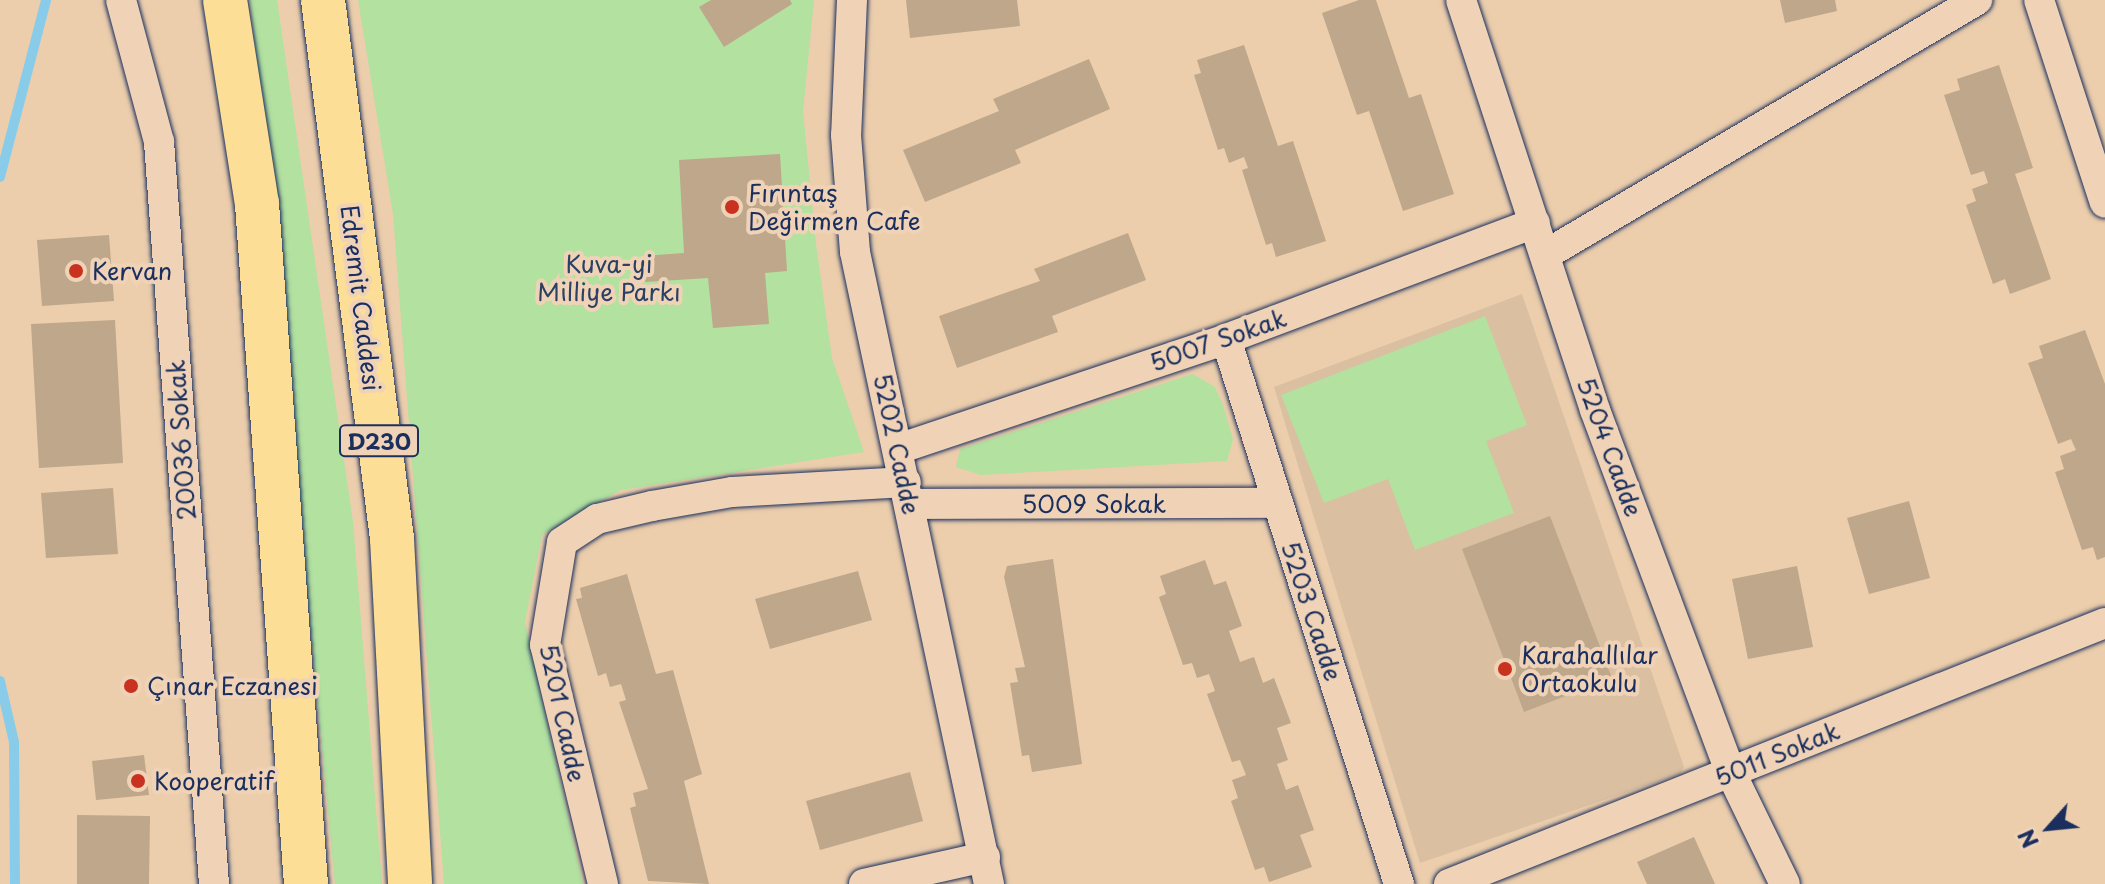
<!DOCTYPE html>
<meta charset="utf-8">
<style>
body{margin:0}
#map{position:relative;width:2105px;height:884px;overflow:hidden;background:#ecceac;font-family:"Playpen Sans",sans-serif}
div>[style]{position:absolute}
.built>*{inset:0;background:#dabfa1}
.green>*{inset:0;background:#b2e1a0}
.stream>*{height:10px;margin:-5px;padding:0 5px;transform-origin:5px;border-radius:5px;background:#89ccea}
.building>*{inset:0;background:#bea78a}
.roads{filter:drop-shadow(0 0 2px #1b2f5e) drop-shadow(0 0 2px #1b2f5e)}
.street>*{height:30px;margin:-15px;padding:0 15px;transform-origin:15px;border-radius:15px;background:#f0d3b7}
.highway>*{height:44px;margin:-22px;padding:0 22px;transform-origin:22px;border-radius:22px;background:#fcde96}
.dots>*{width:22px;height:22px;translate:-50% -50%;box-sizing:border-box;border:4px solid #f0d3b7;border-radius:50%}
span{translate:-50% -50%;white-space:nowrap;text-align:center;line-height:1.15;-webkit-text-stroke:8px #f0d3b7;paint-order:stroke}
.shield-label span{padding:2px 6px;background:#f0d3b7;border:2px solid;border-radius:6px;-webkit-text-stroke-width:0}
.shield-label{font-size:22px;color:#1b2f5e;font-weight:700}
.poi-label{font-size:24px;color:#1b2f5e}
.left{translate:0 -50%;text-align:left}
.park-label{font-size:24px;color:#2a4165}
.street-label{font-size:24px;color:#1b2f5e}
.north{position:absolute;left:2009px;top:788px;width:80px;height:80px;-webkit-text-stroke:6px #f0d3b7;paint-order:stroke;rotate:243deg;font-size:22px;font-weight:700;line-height:32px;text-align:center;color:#1b2f5e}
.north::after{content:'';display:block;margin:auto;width:28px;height:36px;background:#1b2f5e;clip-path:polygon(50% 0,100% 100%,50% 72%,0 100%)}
</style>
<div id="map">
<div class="built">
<i style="clip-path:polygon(1522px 294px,1684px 767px,1680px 774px,1420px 863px,1274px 387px)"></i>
</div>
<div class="green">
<i style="clip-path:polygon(250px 0,277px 0,353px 522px,382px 884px,335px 884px)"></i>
<i style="clip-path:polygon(358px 0,814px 0,803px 111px,816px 244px,832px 358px,864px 452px,621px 490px,542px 535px,525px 622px,583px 884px,444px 884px,393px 214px)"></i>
<i style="clip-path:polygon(1485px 316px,1527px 425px,1486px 441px,1514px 513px,1415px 550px,1388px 479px,1324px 503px,1281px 395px)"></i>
<i style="clip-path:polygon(1193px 374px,1215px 387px,1223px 405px,1233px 439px,1227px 461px,981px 475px,956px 467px,960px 449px)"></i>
</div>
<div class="stream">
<i style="left:0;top:177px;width:183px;rotate:-75.4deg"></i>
<i style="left:0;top:681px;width:63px;rotate:77.1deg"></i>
<i style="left:14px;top:742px;width:142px;rotate:89.6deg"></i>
</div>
<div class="building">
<i style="clip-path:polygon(711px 0,790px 0,792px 4px,724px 47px,699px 7px)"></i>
<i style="clip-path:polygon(906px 0,1017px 0,1020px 26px,910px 38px)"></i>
<i style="clip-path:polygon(1359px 0,1376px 0,1409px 98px,1421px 94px,1454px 194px,1403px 211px,1369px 111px,1357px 115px,1322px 13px)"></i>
<i style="clip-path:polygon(1780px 0,1835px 0,1837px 11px,1785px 23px)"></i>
<i style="clip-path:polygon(1244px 45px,1278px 146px,1293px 141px,1326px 241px,1276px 257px,1272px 243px,1266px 245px,1242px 170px,1248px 168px,1244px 157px,1229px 163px,1224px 148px,1218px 150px,1194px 75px,1201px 73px,1197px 60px)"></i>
<i style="clip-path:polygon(1089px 59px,1110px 109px,1015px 150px,1021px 163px,925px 202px,903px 150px,999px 111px,993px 99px)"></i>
<i style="clip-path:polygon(1999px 65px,2033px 168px,2015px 174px,2051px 279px,2010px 294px,2005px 279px,1993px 284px,1966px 205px,1976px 201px,1972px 189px,1988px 183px,1984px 171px,1971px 175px,1944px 95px,1960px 90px,1957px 79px)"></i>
<i style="clip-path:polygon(780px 154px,787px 271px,765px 273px,769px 324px,713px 328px,708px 278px,645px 282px,643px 256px,684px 253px,679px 160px)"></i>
<i style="clip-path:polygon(1128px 233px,1146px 280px,1052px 316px,1058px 332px,957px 368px,939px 316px,1040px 281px,1034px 269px)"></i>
<i style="clip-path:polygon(109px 235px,114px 301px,42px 306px,37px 240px)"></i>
<i style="clip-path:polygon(115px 320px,123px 463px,39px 468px,31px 324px)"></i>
<i style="clip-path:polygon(2085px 330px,2105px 384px,2105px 557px,2097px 560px,2093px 547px,2082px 550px,2055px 472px,2064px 469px,2060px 456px,2076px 450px,2071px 439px,2058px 444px,2028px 363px,2043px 358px,2039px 346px)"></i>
<i style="clip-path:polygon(113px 488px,118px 554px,46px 558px,41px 493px)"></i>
<i style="clip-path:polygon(1909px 501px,1930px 578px,1869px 594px,1847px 518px)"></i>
<i style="clip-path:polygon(1550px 516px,1612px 678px,1524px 712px,1462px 549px)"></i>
<i style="clip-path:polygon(1053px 559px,1082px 764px,1032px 772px,1029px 755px,1022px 756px,1010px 683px,1018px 682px,1015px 668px,1025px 667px,1004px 577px,1007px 566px)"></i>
<i style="clip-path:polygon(1205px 560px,1214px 585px,1226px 581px,1242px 626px,1229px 631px,1240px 662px,1254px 657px,1263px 683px,1274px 678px,1291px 723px,1277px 728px,1288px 760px,1277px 764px,1286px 790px,1298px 785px,1314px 830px,1300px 835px,1312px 867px,1269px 882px,1264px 867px,1255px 870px,1231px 801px,1238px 798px,1232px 780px,1246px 775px,1240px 760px,1232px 762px,1207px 694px,1215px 691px,1209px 674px,1197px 678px,1192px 663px,1183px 665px,1159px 597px,1166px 594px,1160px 576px)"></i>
<i style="clip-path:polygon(1797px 566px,1813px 647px,1748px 659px,1732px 579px)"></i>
<i style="clip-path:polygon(858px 571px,872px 620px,770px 649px,755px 599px)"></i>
<i style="clip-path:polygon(627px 574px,656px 674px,673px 670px,702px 774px,684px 781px,709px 884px,648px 881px,630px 808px,636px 806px,633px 793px,648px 789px,619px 702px,626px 700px,621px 684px,610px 687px,606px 673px,598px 676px,576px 599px,582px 598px,580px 588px)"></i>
<i style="clip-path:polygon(144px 755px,149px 795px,96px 800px,92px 761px)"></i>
<i style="clip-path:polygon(910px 772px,923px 821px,820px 850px,806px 801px)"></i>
<i style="clip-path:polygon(77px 815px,150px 816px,149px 884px,77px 884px)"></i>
<i style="clip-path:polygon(1694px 837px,1715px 884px,1647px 884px,1637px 862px)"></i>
</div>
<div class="roads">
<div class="street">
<i style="left:121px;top:0;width:147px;rotate:75deg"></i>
<i style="left:159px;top:142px;width:744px;rotate:85.76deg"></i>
<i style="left:852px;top:0;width:135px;rotate:92.5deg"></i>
<i style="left:846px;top:135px;width:117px;rotate:85.6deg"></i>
<i style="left:855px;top:252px;width:646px;rotate:78.03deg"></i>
<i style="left:1461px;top:0;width:431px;rotate:71.9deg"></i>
<i style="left:1595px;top:410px;width:388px;rotate:69.5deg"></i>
<i style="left:1731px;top:773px;width:123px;rotate:64.1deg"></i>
<i style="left:2039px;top:0;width:213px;rotate:72deg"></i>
<i style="left:1545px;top:255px;width:502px;rotate:-30.55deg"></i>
<i style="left:1226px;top:339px;width:572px;rotate:72.39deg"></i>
<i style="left:898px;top:449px;width:346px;rotate:-18.5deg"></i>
<i style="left:1226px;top:339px;width:330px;rotate:-20.6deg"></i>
<i style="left:910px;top:504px;width:368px;rotate:-0.2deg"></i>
<i style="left:603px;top:884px;width:246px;rotate:-103.6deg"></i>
<i style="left:545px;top:645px;width:104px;rotate:-80.6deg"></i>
<i style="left:562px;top:542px;width:42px;rotate:-33.3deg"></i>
<i style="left:597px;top:519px;width:57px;rotate:-13.3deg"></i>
<i style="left:652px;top:506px;width:81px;rotate:-9.9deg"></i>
<i style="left:732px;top:492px;width:174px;rotate:-3.3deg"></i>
<i style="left:864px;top:884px;width:124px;rotate:-12.6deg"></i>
<i style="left:1449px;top:884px;width:706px;rotate:-21.7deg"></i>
</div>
<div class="highway">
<i style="left:225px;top:0;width:206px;rotate:81.1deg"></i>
<i style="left:257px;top:204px;width:682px;rotate:85.88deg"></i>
<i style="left:323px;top:0;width:543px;rotate:82.7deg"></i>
<i style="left:392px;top:539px;width:345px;rotate:87deg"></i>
</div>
</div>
<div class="dots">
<i style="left:732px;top:207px;background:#c8321e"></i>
<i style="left:76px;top:271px;background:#c8321e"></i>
<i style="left:1505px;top:669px;background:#c8321e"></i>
<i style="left:131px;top:686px;background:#c8321e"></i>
<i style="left:138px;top:781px;background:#c8321e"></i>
</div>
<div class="shield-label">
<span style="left:379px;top:441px">D230</span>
</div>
<div class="poi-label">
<span class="left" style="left:748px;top:207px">Fırıntaş<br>Değirmen Cafe</span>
<span class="left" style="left:92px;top:271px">Kervan</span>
<span class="left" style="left:1521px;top:669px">Karahallılar<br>Ortaokulu</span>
<span class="left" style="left:147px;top:686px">Çınar Eczanesi</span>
<span class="left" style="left:154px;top:781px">Kooperatif</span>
</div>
<div class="park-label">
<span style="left:609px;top:278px">Kuva-yi<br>Milliye Parkı</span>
</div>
<div class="street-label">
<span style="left:361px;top:298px;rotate:83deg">Edremit Caddesi</span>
<span style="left:1218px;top:340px;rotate:-19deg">5007 Sokak</span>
<span style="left:181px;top:440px;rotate:-94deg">20036 Sokak</span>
<span style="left:897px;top:444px;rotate:78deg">5202 Cadde</span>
<span style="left:1610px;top:447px;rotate:70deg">5204 Cadde</span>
<span style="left:1094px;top:504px">5009 Sokak</span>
<span style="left:1312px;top:611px;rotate:72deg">5203 Cadde</span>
<span style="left:563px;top:713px;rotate:78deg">5201 Cadde</span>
<span style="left:1777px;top:754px;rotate:-22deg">5011 Sokak</span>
</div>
<div class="north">N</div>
</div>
